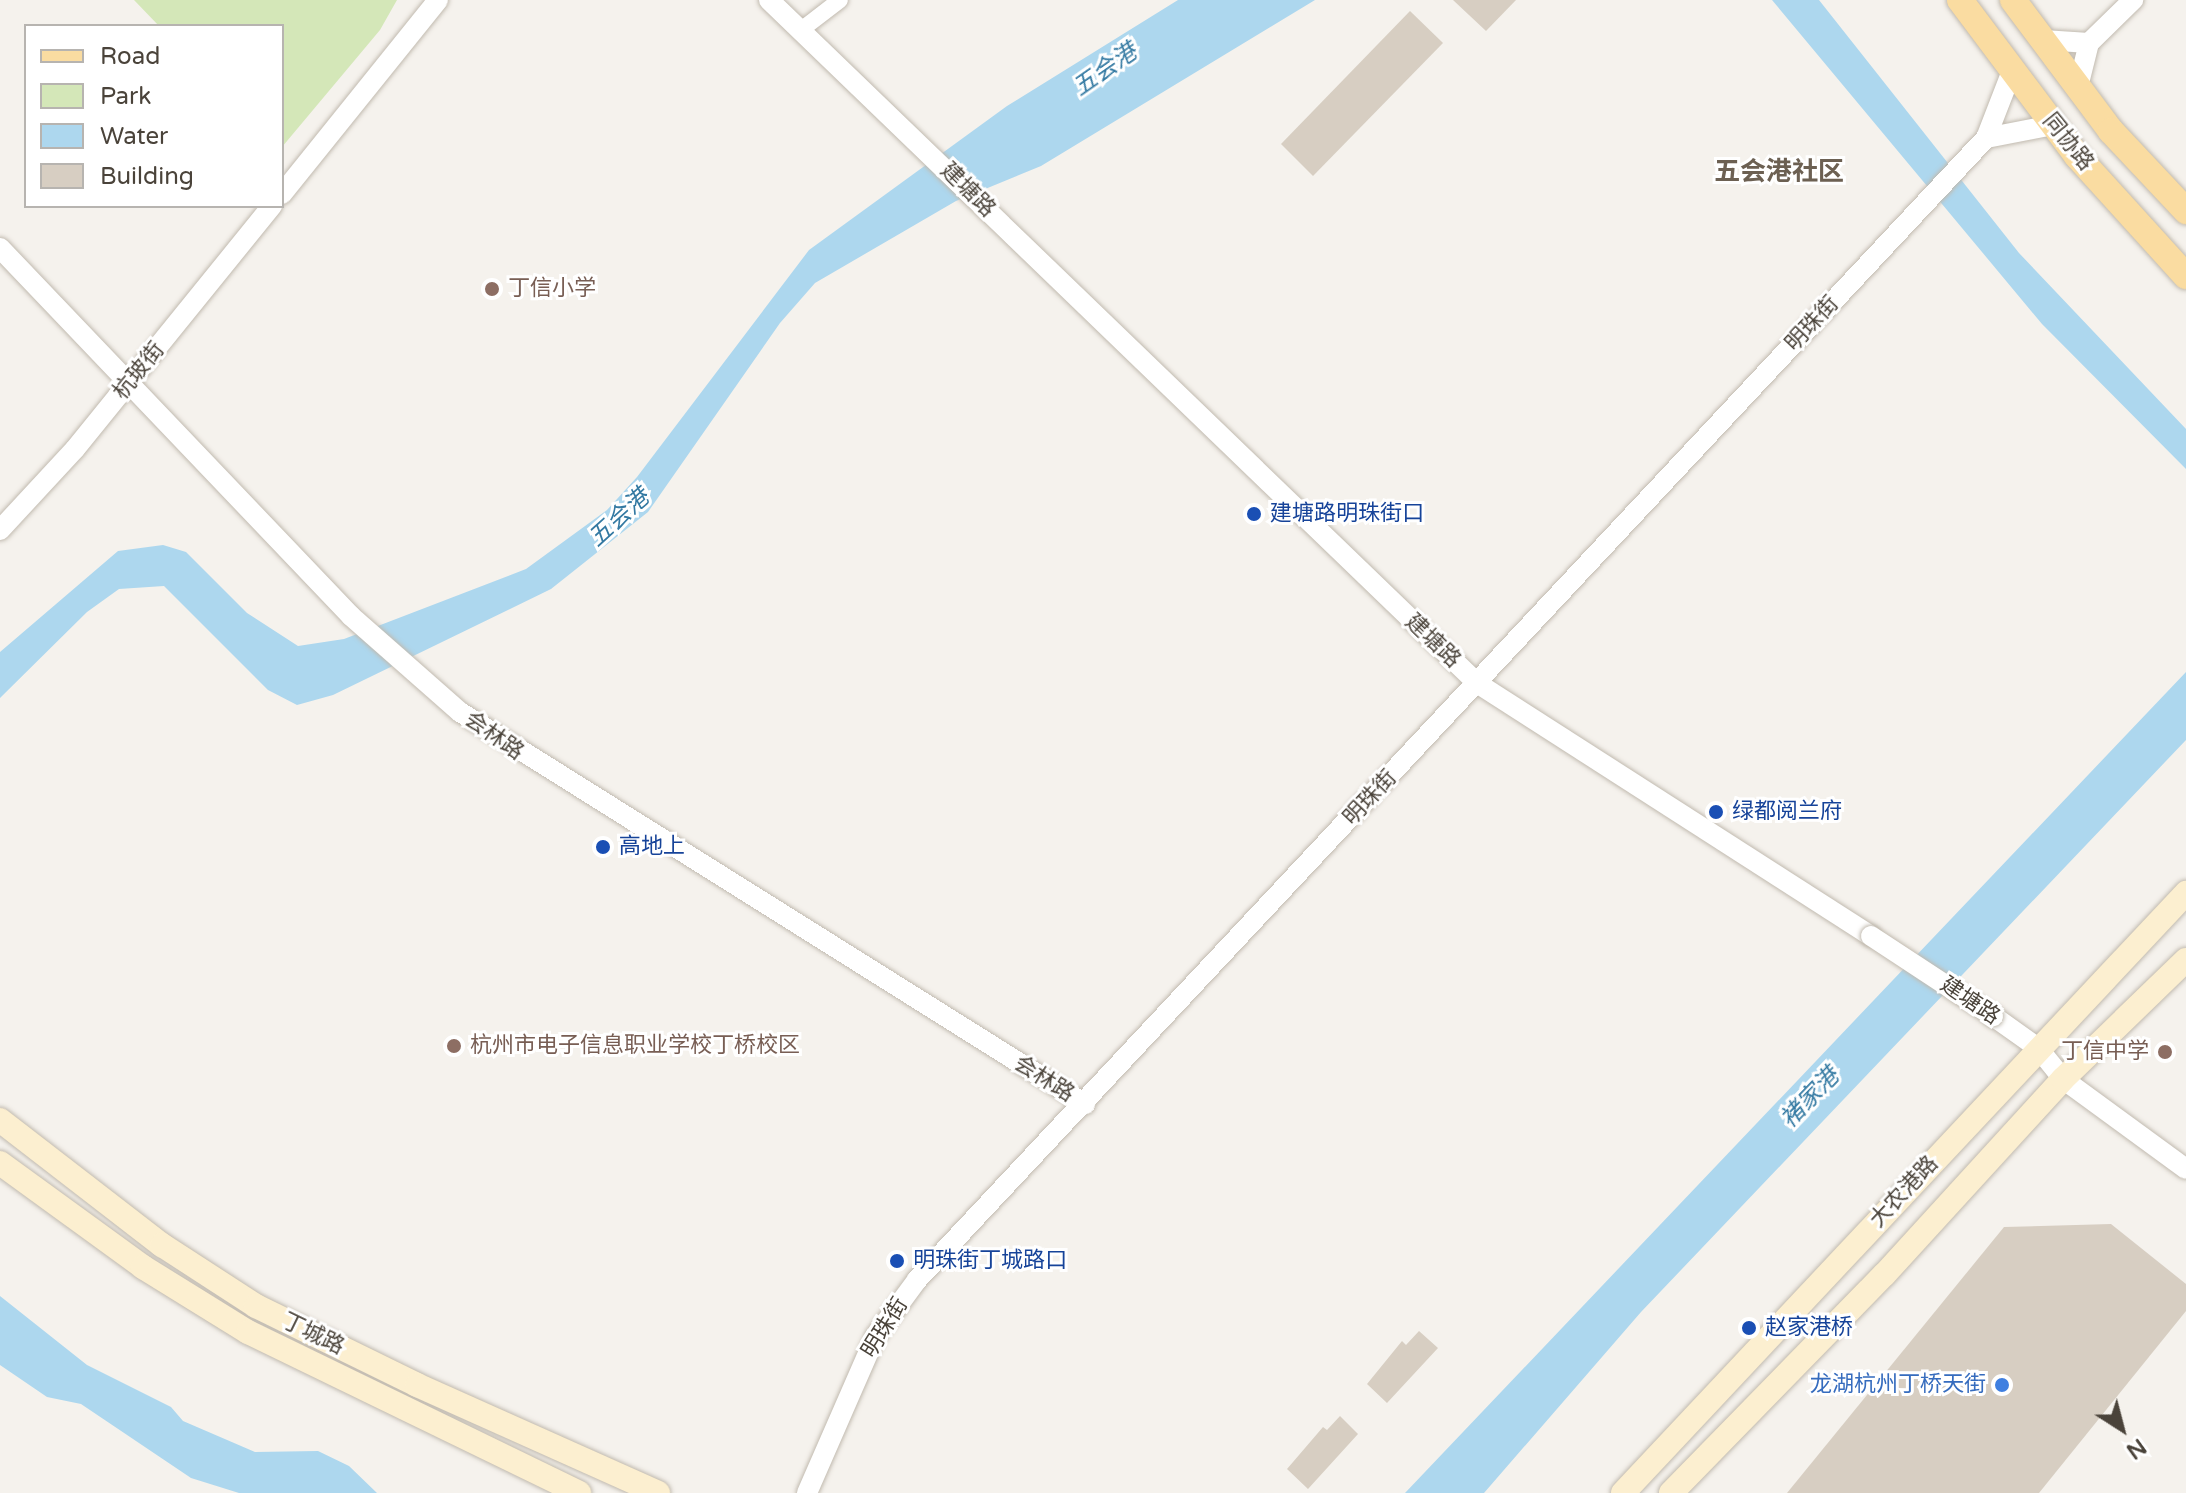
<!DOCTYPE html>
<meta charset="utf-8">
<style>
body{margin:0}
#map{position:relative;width:2186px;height:1493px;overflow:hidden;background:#f5f2ed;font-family:"Varela Round","Noto Sans SC",sans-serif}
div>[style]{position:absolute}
.green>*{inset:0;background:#d4e7b8}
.water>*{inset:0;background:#add7ee}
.building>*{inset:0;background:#d7cec2}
.roads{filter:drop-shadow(0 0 2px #c1baaf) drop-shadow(0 0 2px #c1baaf)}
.minor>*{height:16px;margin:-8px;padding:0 8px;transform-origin:8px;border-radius:8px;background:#fff}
.tertiary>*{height:20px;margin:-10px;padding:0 10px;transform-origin:10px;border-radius:10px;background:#fff}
.secondary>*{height:24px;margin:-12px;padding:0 12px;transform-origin:12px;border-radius:12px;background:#fcefd0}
.primary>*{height:26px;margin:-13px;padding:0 13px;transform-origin:13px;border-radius:13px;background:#fadca1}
.bridges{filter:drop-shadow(0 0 2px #c1baaf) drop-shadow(0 0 2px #c1baaf)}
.tertiary-bridge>*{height:20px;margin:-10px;padding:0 10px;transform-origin:10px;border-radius:10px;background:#fff}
.dots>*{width:22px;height:22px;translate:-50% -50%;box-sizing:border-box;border:4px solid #fff;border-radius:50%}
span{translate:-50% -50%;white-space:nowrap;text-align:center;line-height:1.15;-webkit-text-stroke:6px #fff;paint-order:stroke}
.street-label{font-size:22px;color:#4a433a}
.education-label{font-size:22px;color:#785e54}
.left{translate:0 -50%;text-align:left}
.right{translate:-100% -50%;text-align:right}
.transit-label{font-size:22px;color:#164399}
.shop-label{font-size:22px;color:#366cbe}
.water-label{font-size:24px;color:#3379a2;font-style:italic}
.quarter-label{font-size:26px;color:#6c6052;font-weight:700}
.legend{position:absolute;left:24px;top:24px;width:260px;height:184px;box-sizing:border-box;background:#fff;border:2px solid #b7b4b0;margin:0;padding:10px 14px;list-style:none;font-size:24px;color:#4a433a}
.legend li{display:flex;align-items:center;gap:16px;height:40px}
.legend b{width:40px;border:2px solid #b7b4b0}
.north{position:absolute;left:2082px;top:1389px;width:80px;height:80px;-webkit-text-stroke:6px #fff;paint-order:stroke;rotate:144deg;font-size:22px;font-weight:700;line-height:32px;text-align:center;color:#4a433a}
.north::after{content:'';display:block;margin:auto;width:28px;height:36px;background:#4a433a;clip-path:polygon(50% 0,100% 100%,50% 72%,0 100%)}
</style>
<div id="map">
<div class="green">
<i style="clip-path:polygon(134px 0,397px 0,380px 30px,282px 147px,282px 26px,159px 26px)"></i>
</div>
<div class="water">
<i style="clip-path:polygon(1178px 0,1315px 0,1041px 166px,956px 201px,815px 283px,780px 323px,648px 512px,551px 589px,333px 695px,297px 705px,268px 690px,164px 586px,119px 589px,87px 612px,0 698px,0 652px,118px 551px,163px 545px,186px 552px,247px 613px,298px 646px,344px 639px,526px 569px,607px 510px,637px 477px,809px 250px,1007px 106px)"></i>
<i style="clip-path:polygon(1772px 0,1819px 0,2019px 253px,2186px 429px,2186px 469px,2042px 324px)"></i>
<i style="clip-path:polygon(2186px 672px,2186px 740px,1641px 1312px,1484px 1493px,1405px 1493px)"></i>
<i style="clip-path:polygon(0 1296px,87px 1365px,171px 1407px,183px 1421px,255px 1452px,318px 1451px,349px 1466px,377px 1493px,239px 1493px,191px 1478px,81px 1404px,47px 1397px,0 1365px)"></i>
</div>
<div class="building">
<i style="clip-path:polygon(1453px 0,1516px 0,1486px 31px)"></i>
<i style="clip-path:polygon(1410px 11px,1443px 43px,1313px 176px,1281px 144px)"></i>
<i style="clip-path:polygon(2111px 1224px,2186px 1284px,2186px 1311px,2039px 1493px,1787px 1493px,2004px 1227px)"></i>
<i style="clip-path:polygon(1419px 1331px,1438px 1348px,1387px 1403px,1367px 1384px,1402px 1341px,1406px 1345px)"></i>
<i style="clip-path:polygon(1340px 1416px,1358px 1434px,1308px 1489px,1287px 1469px,1323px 1427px,1327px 1430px)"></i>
</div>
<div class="roads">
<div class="minor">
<i style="left:801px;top:30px;width:49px;rotate:-37.6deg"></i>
</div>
<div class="tertiary">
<i style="left:769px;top:0;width:984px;rotate:43.97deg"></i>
<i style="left:1477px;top:683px;width:468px;rotate:32.7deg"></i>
<i style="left:2043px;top:40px;width:46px;rotate:3.7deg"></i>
<i style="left:2078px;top:87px;width:45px;rotate:-76deg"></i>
<i style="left:2089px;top:43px;width:62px;rotate:-44.3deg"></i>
<i style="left:1986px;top:138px;width:68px;rotate:-11deg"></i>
<i style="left:282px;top:194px;width:249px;rotate:-51.2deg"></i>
<i style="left:0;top:248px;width:509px;rotate:46.35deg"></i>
<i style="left:351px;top:616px;width:145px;rotate:41.4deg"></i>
<i style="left:460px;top:712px;width:738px;rotate:32.1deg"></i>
<i style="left:0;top:530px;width:110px;rotate:-47.2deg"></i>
<i style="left:75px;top:449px;width:313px;rotate:-51deg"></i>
<i style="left:1993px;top:1016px;width:55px;rotate:35.4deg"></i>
<i style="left:2038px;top:1048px;width:40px;rotate:51deg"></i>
<i style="left:2063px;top:1079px;width:152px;rotate:36.2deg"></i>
<i style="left:807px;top:1493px;width:170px;rotate:-66.4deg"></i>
<i style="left:875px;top:1337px;width:71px;rotate:-53.6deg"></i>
<i style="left:917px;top:1280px;width:1564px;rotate:-46.89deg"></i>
<i style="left:1986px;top:138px;width:72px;rotate:-68.8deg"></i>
</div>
<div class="secondary">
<i style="left:0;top:1120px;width:205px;rotate:37.7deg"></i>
<i style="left:162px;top:1245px;width:112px;rotate:33deg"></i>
<i style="left:256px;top:1306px;width:179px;rotate:26.1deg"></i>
<i style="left:417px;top:1385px;width:264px;rotate:24.1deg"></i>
<i style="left:0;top:1163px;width:177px;rotate:36deg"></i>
<i style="left:143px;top:1267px;width:123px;rotate:31.8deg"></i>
<i style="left:248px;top:1332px;width:368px;rotate:25.9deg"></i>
<i style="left:1623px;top:1493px;width:823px;rotate:-46.82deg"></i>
<i style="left:1671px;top:1493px;width:305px;rotate:-45.7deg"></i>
<i style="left:1884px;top:1275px;width:265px;rotate:-47.6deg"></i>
<i style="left:2063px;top:1079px;width:171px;rotate:-44.1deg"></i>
</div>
<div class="primary">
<i style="left:1960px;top:0;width:195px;rotate:53.1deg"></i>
<i style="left:2077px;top:156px;width:162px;rotate:47.8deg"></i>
<i style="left:2013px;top:0;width:164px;rotate:53.2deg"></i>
<i style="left:2111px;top:131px;width:110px;rotate:46.8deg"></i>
</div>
</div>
<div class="bridges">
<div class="tertiary-bridge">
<i style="left:1871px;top:936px;width:146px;rotate:33.3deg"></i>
</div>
</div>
<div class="dots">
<i style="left:492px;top:289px;background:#8d6e63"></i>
<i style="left:1254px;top:514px;background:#1a4fb4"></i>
<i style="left:1716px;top:812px;background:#1a4fb4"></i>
<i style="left:603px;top:847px;background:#1a4fb4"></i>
<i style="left:454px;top:1046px;background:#8d6e63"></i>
<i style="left:2165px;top:1052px;background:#8d6e63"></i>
<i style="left:897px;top:1261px;background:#1a4fb4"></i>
<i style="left:1749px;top:1328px;background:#1a4fb4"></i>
<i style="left:2002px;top:1385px;background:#3f7fe0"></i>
</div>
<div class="street-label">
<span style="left:2068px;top:142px;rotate:51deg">同协路</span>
<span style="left:968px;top:190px;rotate:45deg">建塘路</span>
<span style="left:1812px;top:324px;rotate:-47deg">明珠街</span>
<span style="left:139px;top:371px;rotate:-51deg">杭玻街</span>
<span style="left:1433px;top:641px;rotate:44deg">建塘路</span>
<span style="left:494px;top:736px;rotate:35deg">会林路</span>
<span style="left:1370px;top:798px;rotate:-47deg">明珠街</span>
<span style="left:1970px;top:1001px;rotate:34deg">建塘路</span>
<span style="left:1044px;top:1079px;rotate:32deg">会林路</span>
<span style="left:1904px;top:1192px;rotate:-47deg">大农港路</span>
<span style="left:885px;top:1328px;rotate:-58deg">明珠街</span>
<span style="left:313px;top:1334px;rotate:26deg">丁城路</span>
</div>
<div class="education-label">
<span class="left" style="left:508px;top:289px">丁信小学</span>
<span class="left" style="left:470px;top:1046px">杭州市电子信息职业学校丁桥校区</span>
<span class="right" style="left:2149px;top:1052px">丁信中学</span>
</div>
<div class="transit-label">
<span class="left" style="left:1270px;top:514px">建塘路明珠街口</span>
<span class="left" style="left:1732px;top:812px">绿都阅兰府</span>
<span class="left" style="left:619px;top:847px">高地上</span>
<span class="left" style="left:913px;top:1261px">明珠街丁城路口</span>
<span class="left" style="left:1765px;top:1328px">赵家港桥</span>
</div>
<div class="shop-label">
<span class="right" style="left:1986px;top:1385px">龙湖杭州丁桥天街</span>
</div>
<div class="water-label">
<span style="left:1105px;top:70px;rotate:-35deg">五会港</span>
<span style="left:619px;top:518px;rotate:-42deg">五会港</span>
<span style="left:1810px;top:1098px;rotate:-46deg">褚家港</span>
</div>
<div class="quarter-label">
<span style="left:1779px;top:172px">五会港社区</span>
</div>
<ul class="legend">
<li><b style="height:10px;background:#fadca1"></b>Road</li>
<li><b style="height:22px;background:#d4e7b8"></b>Park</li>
<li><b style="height:22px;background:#add7ee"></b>Water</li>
<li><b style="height:22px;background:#d7cec2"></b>Building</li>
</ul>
<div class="north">N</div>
</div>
